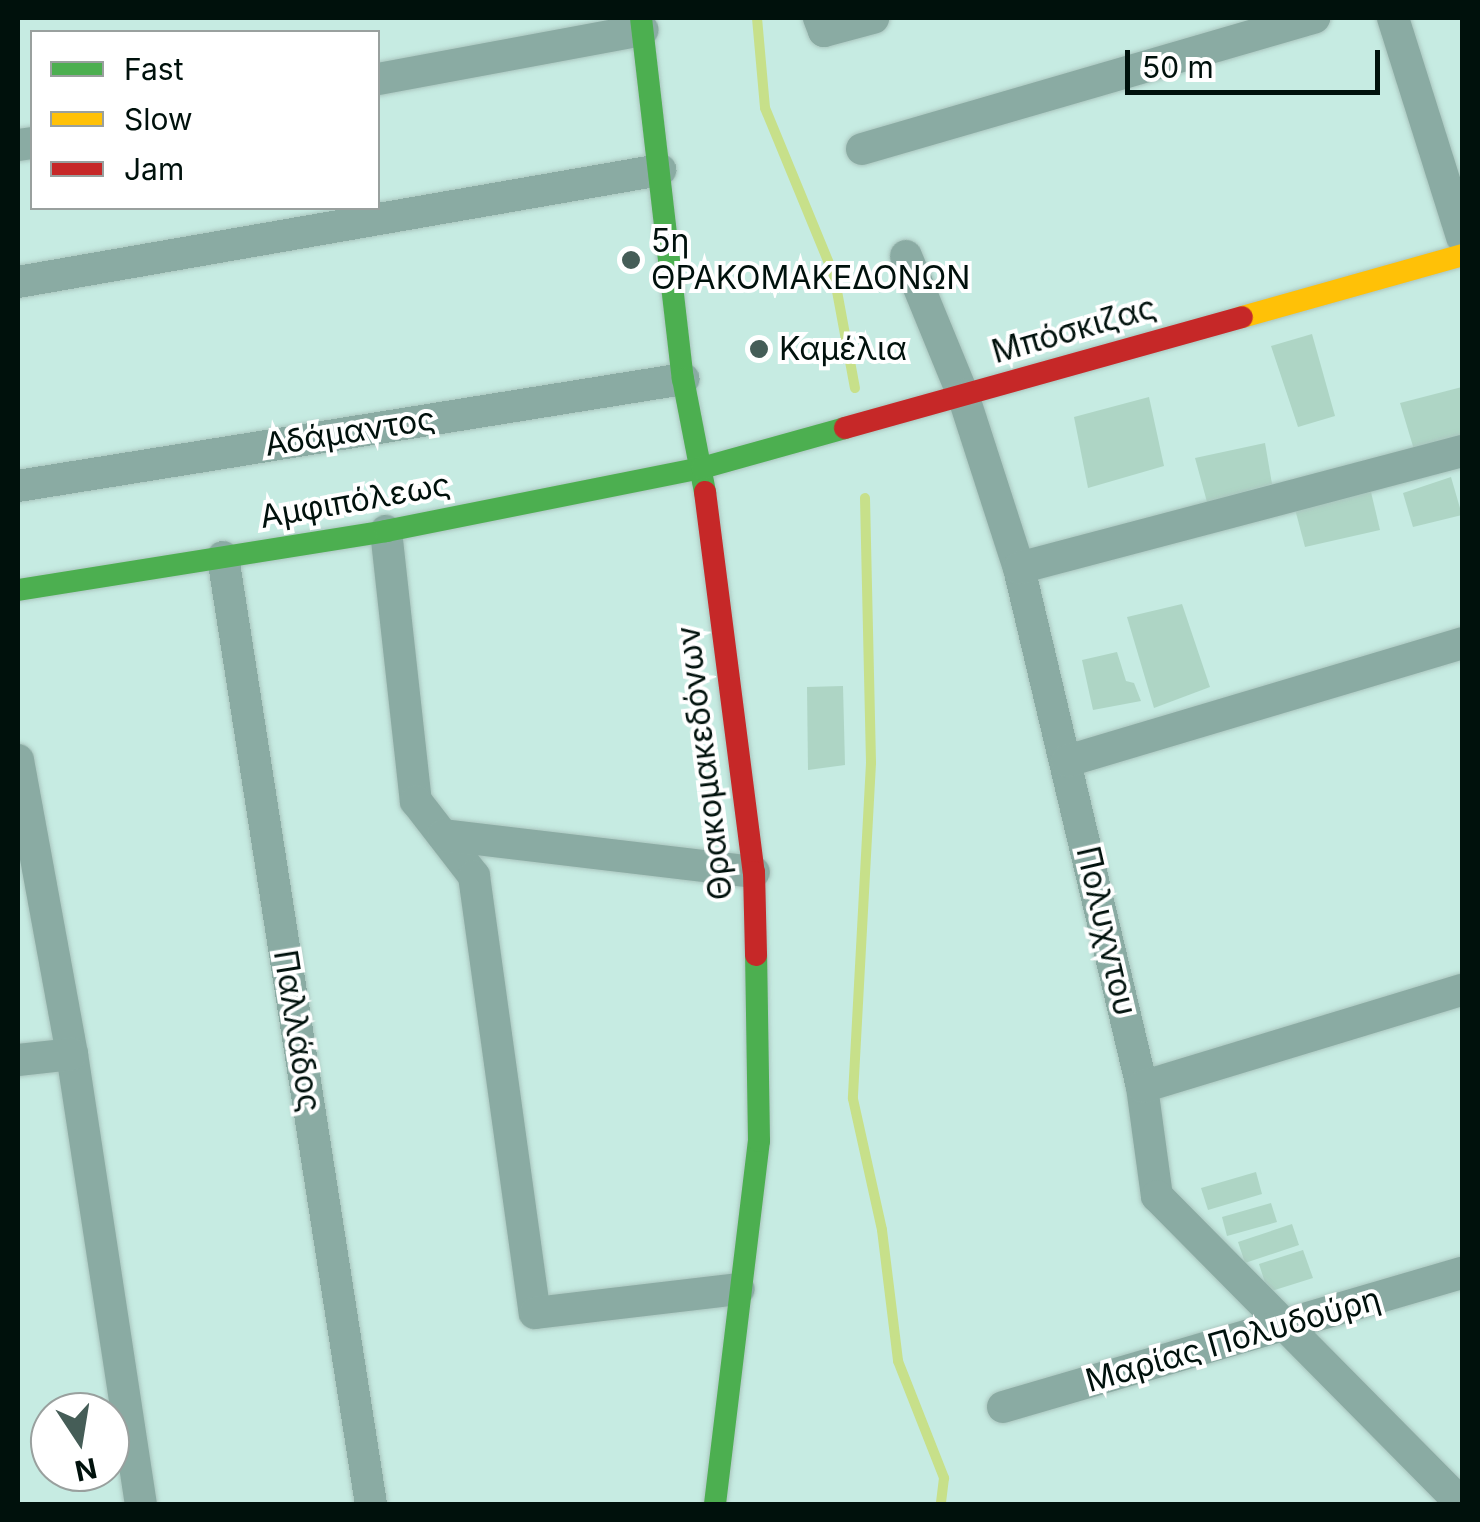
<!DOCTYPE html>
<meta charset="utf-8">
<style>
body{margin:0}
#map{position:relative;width:1480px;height:1522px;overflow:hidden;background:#c6ebe2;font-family:Inter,sans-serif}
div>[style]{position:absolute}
.stream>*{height:10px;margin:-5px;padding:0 5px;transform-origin:5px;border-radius:5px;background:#c7e08a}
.building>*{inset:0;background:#aed5c5}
.roads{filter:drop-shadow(0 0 2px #aac5be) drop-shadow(0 0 2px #aac5be)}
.street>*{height:32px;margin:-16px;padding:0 16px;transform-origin:16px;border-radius:16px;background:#8aaba3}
.fast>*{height:22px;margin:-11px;padding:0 11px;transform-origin:11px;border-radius:11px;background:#4caf50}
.slow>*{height:22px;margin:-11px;padding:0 11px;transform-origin:11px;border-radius:11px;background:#ffc107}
.jam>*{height:22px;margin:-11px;padding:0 11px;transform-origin:11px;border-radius:11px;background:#c62828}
.dots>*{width:28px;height:28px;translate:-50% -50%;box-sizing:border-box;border:5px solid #fff;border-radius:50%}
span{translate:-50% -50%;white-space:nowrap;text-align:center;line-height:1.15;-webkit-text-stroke:8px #fff;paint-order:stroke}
.poi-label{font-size:32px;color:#00110c}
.left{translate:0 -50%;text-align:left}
.street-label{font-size:32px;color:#00110c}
.frame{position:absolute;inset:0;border:20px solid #00110c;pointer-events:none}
.legend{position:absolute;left:30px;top:30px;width:350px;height:180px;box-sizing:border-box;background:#fff;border:2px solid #99a09e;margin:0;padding:12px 18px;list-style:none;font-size:30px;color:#00110c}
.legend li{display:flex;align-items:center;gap:20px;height:50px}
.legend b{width:50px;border:2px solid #99a09e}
.north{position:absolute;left:30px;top:1392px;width:100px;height:100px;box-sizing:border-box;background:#fff;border:2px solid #99a09e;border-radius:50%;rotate:168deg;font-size:28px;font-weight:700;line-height:40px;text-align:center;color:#00110c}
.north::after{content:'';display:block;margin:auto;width:35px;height:45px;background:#455d57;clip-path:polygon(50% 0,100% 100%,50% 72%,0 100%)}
.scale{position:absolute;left:1125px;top:50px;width:255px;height:45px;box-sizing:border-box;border:5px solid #00110c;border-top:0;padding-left:12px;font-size:30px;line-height:35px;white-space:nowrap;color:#00110c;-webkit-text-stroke:8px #fff;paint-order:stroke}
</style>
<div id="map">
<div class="stream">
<i style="left:757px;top:18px;width:90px;rotate:84.9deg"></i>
<i style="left:765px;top:108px;width:181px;rotate:67.6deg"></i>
<i style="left:834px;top:275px;width:115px;rotate:79.5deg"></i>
<i style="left:865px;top:498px;width:265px;rotate:88.7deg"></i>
<i style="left:871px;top:763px;width:336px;rotate:93.1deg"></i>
<i style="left:853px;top:1099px;width:134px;rotate:77.5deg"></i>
<i style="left:882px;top:1230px;width:132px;rotate:83deg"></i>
<i style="left:898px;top:1361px;width:126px;rotate:68.5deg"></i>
<i style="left:944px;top:1478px;width:26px;rotate:97deg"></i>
</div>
<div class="building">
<i style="clip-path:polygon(1312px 334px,1335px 416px,1298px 427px,1271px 346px)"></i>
<i style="clip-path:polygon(1462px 387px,1462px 440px,1415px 453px,1400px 403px)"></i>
<i style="clip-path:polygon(1149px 397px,1164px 466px,1088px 488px,1074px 417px)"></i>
<i style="clip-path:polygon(1265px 443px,1272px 484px,1207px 502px,1195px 458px)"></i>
<i style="clip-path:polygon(1451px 477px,1462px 515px,1413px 527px,1403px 493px)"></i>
<i style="clip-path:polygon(1371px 492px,1380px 530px,1305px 547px,1295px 509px)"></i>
<i style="clip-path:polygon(1182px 604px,1210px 687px,1154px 708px,1127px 617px)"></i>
<i style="clip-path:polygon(1117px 652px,1126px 681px,1134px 683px,1141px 701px,1093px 710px,1082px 660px)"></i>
<i style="clip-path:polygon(843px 686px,845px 765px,808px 770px,807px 687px)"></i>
<i style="clip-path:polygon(1256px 1172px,1262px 1194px,1208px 1210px,1201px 1188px)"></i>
<i style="clip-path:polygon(1271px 1203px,1277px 1222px,1227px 1236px,1222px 1217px)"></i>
<i style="clip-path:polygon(1292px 1224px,1299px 1245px,1245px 1263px,1238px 1242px)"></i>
<i style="clip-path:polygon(1303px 1250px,1313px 1278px,1268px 1292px,1259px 1264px)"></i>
</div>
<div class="roads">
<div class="street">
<i style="left:819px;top:18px;width:14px;rotate:69deg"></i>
<i style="left:824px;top:31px;width:51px;rotate:-14.9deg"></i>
<i style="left:1393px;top:18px;width:230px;rotate:72.5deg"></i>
<i style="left:378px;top:79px;width:269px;rotate:-10.5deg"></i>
<i style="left:18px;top:145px;width:14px;rotate:-8deg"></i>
<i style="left:862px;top:149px;width:471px;rotate:-16.2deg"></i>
<i style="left:906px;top:256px;width:150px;rotate:67.7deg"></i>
<i style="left:963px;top:395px;width:182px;rotate:72.1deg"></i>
<i style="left:1019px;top:568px;width:533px;rotate:76.67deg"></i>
<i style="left:1142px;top:1087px;width:110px;rotate:82.2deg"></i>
<i style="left:1157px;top:1196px;width:433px;rotate:45.3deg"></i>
<i style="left:18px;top:282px;width:652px;rotate:-9.9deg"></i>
<i style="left:18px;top:486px;width:674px;rotate:-9.14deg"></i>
<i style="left:386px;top:531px;width:272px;rotate:83.7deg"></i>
<i style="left:416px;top:801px;width:95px;rotate:52.3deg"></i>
<i style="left:474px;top:876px;width:441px;rotate:82.1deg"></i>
<i style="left:535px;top:1313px;width:205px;rotate:-6.7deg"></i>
<i style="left:223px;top:557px;width:958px;rotate:81.12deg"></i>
<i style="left:1019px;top:568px;width:458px;rotate:-14.8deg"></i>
<i style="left:18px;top:760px;width:299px;rotate:79.6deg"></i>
<i style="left:72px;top:1054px;width:455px;rotate:81.3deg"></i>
<i style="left:1067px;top:761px;width:412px;rotate:-16.6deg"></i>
<i style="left:443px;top:835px;width:313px;rotate:6.8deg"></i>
<i style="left:18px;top:1060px;width:54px;rotate:-6.3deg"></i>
<i style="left:1142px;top:1087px;width:334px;rotate:-16.9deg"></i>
<i style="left:1003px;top:1407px;width:478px;rotate:-16.3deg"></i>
</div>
<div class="fast">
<i style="left:641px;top:18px;width:363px;rotate:83.4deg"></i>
<i style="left:683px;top:379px;width:115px;rotate:79deg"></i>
<i style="left:18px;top:590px;width:373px;rotate:-9.1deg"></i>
<i style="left:386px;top:531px;width:322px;rotate:-11.3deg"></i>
<i style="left:702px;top:468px;width:148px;rotate:-15.6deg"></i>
<i style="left:715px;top:1504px;width:366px;rotate:-83.1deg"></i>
<i style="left:759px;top:1141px;width:186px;rotate:-90.9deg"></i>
</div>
<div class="slow">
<i style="left:1242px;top:317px;width:229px;rotate:-15.7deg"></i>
</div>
<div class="jam">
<i style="left:845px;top:428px;width:412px;rotate:-15.6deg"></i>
<i style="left:705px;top:492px;width:383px;rotate:82.7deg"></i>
<i style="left:754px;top:872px;width:83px;rotate:88.6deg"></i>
</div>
</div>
<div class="dots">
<i style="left:631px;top:260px;background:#455d57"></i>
<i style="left:759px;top:349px;background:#455d57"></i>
</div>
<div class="poi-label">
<span class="left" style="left:651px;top:260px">5η<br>ΘΡΑΚΟΜΑΚΕΔΟΝΩΝ</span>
<span class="left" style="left:779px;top:349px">Καμέλια</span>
</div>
<div class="street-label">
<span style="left:1074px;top:330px;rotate:-16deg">Μπόσκιζας</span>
<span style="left:350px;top:432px;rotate:-9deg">Αδάμαντος</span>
<span style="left:355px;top:501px;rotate:-10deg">Αμφιπόλεως</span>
<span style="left:705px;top:763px;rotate:-97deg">Θρακομακεδόνων</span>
<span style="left:1106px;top:931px;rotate:77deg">Πολυχντου</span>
<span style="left:297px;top:1031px;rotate:81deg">Παλλάδος</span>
<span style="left:1233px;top:1340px;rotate:-16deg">Μαρίας Πολυδούρη</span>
</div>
<div class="frame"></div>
<ul class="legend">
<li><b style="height:12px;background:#4caf50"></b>Fast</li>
<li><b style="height:12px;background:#ffc107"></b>Slow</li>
<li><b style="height:12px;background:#c62828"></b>Jam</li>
</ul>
<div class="north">N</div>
<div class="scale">50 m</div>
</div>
